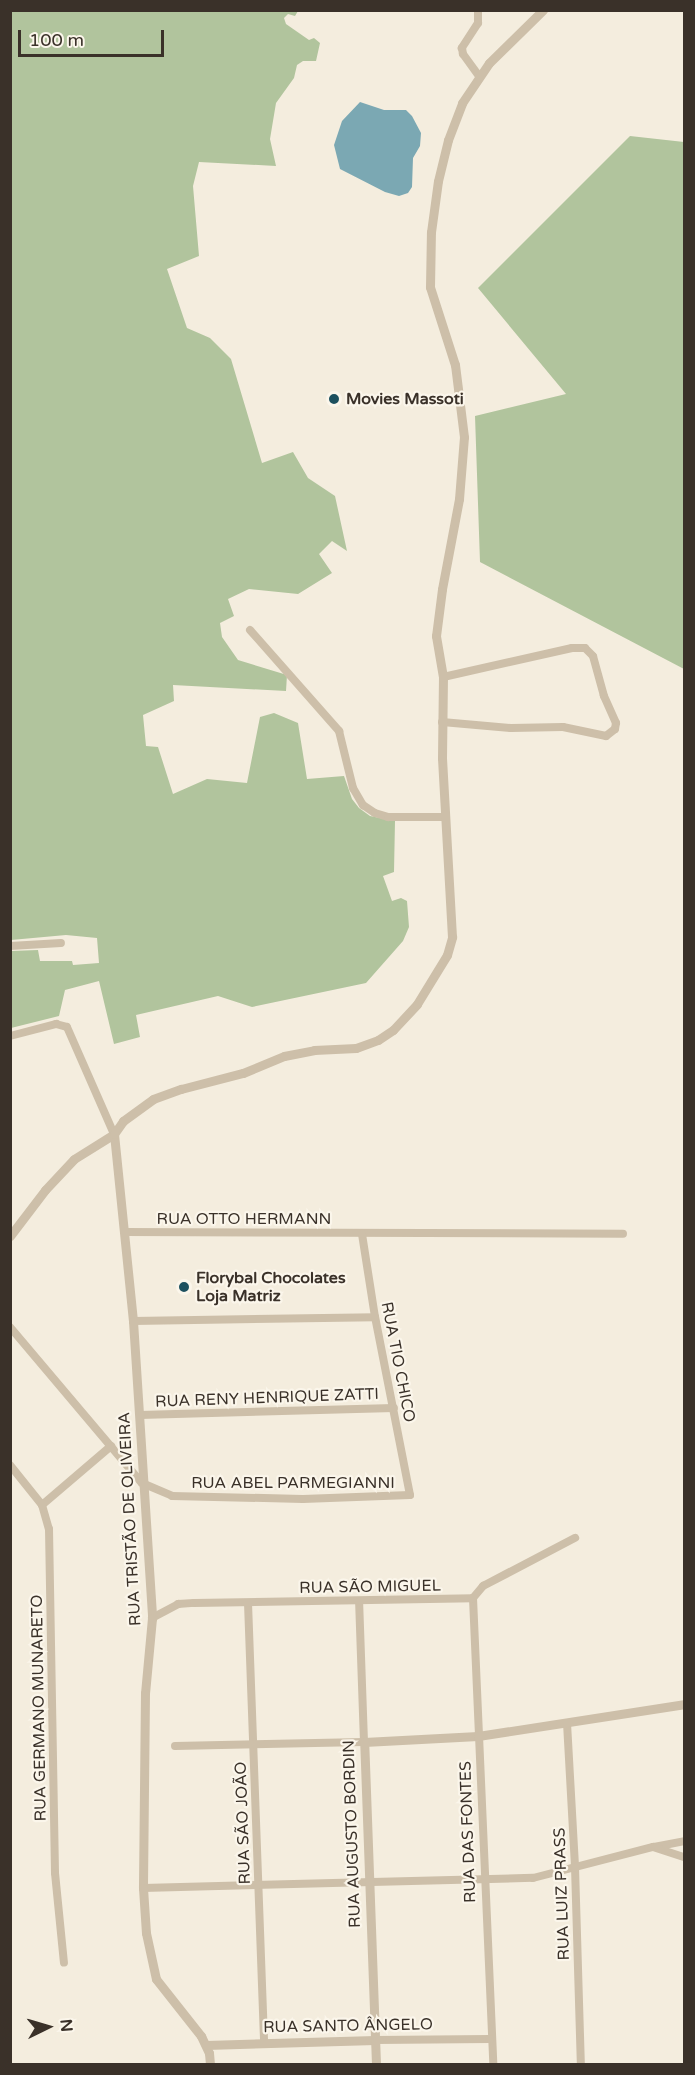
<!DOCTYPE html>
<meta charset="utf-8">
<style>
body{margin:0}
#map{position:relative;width:695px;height:2075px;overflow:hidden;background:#f4edde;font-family:"Varela Round",sans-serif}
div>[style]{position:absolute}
.green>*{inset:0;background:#b1c49d}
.water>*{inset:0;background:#7ba8b3}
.minor>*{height:8px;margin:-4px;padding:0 4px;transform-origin:4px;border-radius:4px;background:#cdbfa9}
.tertiary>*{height:9px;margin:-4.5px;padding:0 4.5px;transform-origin:4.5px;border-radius:4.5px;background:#cdbfa9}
.dots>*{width:16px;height:16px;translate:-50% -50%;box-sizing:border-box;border:3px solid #fbf6eb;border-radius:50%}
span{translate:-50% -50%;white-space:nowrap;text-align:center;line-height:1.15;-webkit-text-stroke:4.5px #fbf6eb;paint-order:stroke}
.poi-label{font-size:16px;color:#3a3129;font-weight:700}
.left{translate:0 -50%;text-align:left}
.street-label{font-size:16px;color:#3a3129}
.frame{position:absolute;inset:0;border:12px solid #3a3129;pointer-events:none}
.north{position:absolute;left:18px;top:1997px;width:60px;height:60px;-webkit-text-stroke:4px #fbf6eb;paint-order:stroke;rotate:85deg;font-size:16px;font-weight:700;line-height:24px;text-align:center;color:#3a3129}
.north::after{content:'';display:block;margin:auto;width:21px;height:27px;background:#3a3129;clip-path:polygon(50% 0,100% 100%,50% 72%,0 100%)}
.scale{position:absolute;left:18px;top:30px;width:146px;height:27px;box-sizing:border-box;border:3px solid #3a3129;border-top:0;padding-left:8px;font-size:18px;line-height:21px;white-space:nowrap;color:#3a3129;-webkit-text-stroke:4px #fbf6eb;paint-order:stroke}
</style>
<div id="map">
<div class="green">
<i style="clip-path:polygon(11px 11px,298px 11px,295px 16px,288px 14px,284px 18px,286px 24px,309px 40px,314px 38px,320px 43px,316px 61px,303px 61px,297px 65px,294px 78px,276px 103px,270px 139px,276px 166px,199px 162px,193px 186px,199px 256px,167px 269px,187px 328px,210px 338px,231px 359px,262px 463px,293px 452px,308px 478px,335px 496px,347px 551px,332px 541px,319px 554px,332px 573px,298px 594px,249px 589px,228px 599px,234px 616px,220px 623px,222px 637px,238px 660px,287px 675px,286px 691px,173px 685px,174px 701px,143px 715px,146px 746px,158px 747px,173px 794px,207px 779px,247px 783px,260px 717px,274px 713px,298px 723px,307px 779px,344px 776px,352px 799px,359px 808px,370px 816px,395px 821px,394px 872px,383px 876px,392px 901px,401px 898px,407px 901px,409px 927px,403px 941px,366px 983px,252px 1007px,218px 996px,136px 1015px,140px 1037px,114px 1044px,99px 981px,65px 990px,59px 1016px,11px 1028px,11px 951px,38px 950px,40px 961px,72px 961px,73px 965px,99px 963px,97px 938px,66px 935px,11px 940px)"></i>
<i style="clip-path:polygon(630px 136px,684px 142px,684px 669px,480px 562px,475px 416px,566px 394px,478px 288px)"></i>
</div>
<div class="water">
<i style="clip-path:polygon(360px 102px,384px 110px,406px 110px,412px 116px,421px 133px,420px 146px,413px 158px,412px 187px,408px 193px,399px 196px,385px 192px,340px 169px,334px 145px,342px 121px)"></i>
</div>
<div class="minor">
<i style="left:478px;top:10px;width:13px;rotate:90deg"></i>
<i style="left:478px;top:23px;width:30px;rotate:123deg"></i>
<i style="left:462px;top:48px;width:6px;rotate:81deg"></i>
<i style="left:463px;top:54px;width:27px;rotate:54deg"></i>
<i style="left:250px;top:630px;width:135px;rotate:48.6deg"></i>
<i style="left:339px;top:731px;width:59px;rotate:76.2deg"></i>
<i style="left:353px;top:788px;width:20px;rotate:60deg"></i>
<i style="left:363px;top:805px;width:14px;rotate:34deg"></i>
<i style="left:375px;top:813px;width:14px;rotate:17deg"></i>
<i style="left:388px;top:817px;width:57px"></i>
<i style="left:442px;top:722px;width:69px;rotate:5deg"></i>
<i style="left:511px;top:728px;width:52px;rotate:-1.1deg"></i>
<i style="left:563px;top:727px;width:44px;rotate:11.8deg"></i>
<i style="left:606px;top:736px;width:11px;rotate:-38deg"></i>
<i style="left:615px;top:729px;width:6px;rotate:-81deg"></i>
<i style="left:616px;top:723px;width:30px;rotate:-114deg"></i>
<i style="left:604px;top:696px;width:41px;rotate:-105.4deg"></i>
<i style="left:593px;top:656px;width:11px;rotate:-135deg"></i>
<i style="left:585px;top:648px;width:13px;rotate:180deg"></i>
<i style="left:572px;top:648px;width:132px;rotate:167.3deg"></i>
<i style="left:10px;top:946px;width:51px;rotate:-3.4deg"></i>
<i style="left:10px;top:1036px;width:48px;rotate:-14.6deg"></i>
<i style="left:56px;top:1024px;width:11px;rotate:15deg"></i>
<i style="left:67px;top:1027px;width:117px;rotate:66.3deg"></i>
<i style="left:125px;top:1232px;width:498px;rotate:0.2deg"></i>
<i style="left:133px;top:1321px;width:242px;rotate:-0.9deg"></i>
<i style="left:10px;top:1327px;width:204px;rotate:49.8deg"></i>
<i style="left:142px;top:1483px;width:33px;rotate:23deg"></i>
<i style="left:172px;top:1496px;width:131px;rotate:1.3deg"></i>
<i style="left:303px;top:1499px;width:107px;rotate:-2.1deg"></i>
<i style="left:410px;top:1495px;width:181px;rotate:-101.1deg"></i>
<i style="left:375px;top:1317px;width:84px;rotate:-98.9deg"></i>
<i style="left:140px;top:1415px;width:254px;rotate:-1.6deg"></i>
<i style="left:10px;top:1465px;width:51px;rotate:51.3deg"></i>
<i style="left:42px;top:1505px;width:25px;rotate:74deg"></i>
<i style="left:49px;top:1529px;width:344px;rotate:89deg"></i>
<i style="left:55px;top:1873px;width:90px;rotate:84.3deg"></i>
<i style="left:42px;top:1505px;width:91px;rotate:-40.5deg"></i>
<i style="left:473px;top:1598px;width:466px;rotate:87.5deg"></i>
<i style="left:248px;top:1603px;width:439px;rotate:87.9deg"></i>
<i style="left:152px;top:1618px;width:30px;rotate:-28deg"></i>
<i style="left:178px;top:1604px;width:16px;rotate:-4deg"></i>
<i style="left:194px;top:1603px;width:279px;rotate:-1deg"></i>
<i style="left:473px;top:1598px;width:16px;rotate:-50deg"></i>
<i style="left:483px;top:1586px;width:104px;rotate:-27.6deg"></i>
<i style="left:567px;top:1723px;width:144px;rotate:86.8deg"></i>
<i style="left:575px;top:1867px;width:197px;rotate:88.3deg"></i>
<i style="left:175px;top:1746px;width:189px;rotate:-1.2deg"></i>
<i style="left:364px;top:1742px;width:140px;rotate:-92deg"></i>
<i style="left:654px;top:1847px;width:31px;rotate:-11deg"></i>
<i style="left:143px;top:1888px;width:390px;rotate:-1.5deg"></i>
<i style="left:533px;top:1878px;width:124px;rotate:-14.5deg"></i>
<i style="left:653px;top:1847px;width:33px;rotate:18deg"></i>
<i style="left:375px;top:2040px;width:115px;rotate:-0.5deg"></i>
</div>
<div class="tertiary">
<i style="left:114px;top:1134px;width:188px;rotate:84.2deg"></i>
<i style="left:133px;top:1321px;width:298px;rotate:86.3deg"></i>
<i style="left:152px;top:1618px;width:75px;rotate:95.3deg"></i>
<i style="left:145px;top:1693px;width:195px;rotate:90.6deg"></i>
<i style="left:143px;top:1888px;width:45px;rotate:86.2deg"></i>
<i style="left:146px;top:1933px;width:47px;rotate:77.7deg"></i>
<i style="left:156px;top:1979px;width:73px;rotate:51.7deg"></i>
<i style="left:201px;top:2036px;width:19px;rotate:65deg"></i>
<i style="left:209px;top:2053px;width:11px;rotate:85deg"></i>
<i style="left:10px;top:1236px;width:58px;rotate:-52.7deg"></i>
<i style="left:45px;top:1190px;width:42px;rotate:-46.9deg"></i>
<i style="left:74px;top:1159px;width:47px;rotate:-32deg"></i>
<i style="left:114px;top:1134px;width:16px;rotate:-55deg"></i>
<i style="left:123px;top:1121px;width:37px;rotate:-36deg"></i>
<i style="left:153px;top:1099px;width:30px;rotate:-20deg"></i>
<i style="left:181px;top:1089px;width:64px;rotate:-14.5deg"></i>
<i style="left:243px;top:1073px;width:44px;rotate:-22.5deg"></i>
<i style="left:284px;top:1056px;width:31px;rotate:-11deg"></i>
<i style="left:314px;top:1050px;width:42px;rotate:-2.7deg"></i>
<i style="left:356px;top:1048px;width:23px;rotate:-20deg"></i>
<i style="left:378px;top:1040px;width:18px;rotate:-34deg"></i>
<i style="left:393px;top:1030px;width:35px;rotate:-47deg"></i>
<i style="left:417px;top:1004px;width:57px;rotate:-58.5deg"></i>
<i style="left:447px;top:955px;width:19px;rotate:-74deg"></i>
<i style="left:452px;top:937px;width:179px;rotate:-93.2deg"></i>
<i style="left:442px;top:758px;width:81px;rotate:-89.3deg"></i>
<i style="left:443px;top:677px;width:42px;rotate:-99.7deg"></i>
<i style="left:436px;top:636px;width:47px;rotate:-82.7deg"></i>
<i style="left:442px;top:589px;width:92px;rotate:-79.3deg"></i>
<i style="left:459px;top:499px;width:62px;rotate:-85.4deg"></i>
<i style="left:464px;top:437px;width:73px;rotate:-97.1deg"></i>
<i style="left:455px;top:365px;width:82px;rotate:-107.8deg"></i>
<i style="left:430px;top:287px;width:55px;rotate:-89deg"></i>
<i style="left:431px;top:232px;width:51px;rotate:-82.2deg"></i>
<i style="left:438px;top:181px;width:42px;rotate:-76.3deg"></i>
<i style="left:448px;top:140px;width:40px;rotate:-69deg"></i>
<i style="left:462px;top:103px;width:48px;rotate:-56deg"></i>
<i style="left:489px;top:63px;width:76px;rotate:-44.5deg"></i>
<i style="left:206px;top:2045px;width:169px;rotate:-1.7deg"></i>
<i style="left:376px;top:2064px;width:322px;rotate:-92.1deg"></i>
<i style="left:364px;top:1742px;width:114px;rotate:-3deg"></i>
<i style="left:478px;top:1736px;width:208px;rotate:-8.8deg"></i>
</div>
<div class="dots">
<i style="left:334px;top:399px;background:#1c505e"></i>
<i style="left:184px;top:1287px;background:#1c505e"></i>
</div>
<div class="poi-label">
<span class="left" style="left:346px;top:399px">Movies Massoti</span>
<span class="left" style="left:196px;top:1287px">Florybal Chocolates<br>Loja Matriz</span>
</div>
<div class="street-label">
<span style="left:244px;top:1219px">RUA OTTO HERMANN</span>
<span style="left:398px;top:1362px;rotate:79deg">RUA TIO CHICO</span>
<span style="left:267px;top:1398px;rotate:-2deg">RUA RENY HENRIQUE ZATTI</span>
<span style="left:293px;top:1483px">RUA ABEL PARMEGIANNI</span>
<span style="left:130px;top:1519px;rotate:-93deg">RUA TRISTÃO DE OLIVEIRA</span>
<span style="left:370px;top:1587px;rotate:-1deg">RUA SÃO MIGUEL</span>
<span style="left:39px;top:1708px;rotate:-91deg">RUA GERMANO MUNARETO</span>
<span style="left:243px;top:1823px;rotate:-92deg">RUA SÃO JOÃO</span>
<span style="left:468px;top:1832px;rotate:-92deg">RUA DAS FONTES</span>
<span style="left:352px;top:1834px;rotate:-92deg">RUA AUGUSTO BORDIN</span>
<span style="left:562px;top:1894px;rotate:-92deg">RUA LUIZ PRASS</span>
<span style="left:348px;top:2026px;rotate:-1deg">RUA SANTO ÂNGELO</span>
</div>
<div class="frame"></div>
<div class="north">N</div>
<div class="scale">100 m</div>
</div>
